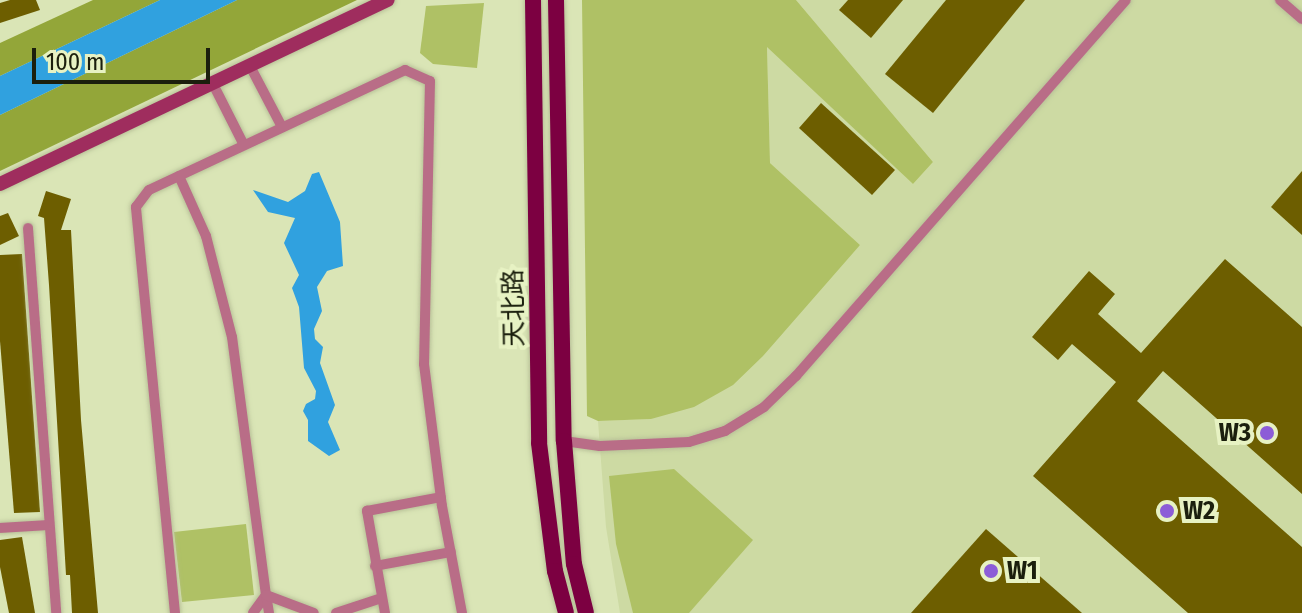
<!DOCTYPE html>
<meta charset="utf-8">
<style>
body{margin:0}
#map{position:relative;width:1302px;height:613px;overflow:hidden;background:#dae5b6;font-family:"Fira Sans Condensed","Noto Sans SC",sans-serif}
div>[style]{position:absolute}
.built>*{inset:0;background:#cddaa3}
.green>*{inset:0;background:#afc165}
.forest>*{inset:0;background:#93a639}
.water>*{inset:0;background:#30a1df}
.building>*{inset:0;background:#6d5e00}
.roads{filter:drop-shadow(0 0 2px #b8c198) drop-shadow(0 0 2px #b8c198)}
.street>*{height:10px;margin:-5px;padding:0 5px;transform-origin:5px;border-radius:5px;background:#b96d87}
.secondary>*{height:14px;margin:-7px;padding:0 7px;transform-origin:7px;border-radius:7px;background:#9f2d5e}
.primary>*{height:16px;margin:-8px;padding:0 8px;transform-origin:8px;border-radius:8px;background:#7c0041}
.dots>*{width:22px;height:22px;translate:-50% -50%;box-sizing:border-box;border:4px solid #e7f2c3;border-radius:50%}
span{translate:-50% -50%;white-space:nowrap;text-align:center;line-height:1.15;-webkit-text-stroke:8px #e7f2c3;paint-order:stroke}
.street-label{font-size:26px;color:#1b1f0d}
.poi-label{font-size:26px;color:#1b1f0d;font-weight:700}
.right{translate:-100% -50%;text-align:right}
.left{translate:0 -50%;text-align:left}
.scale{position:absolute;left:32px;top:48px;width:178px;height:36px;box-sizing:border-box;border:4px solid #1b1f0d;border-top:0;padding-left:10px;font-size:24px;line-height:28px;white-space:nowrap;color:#1b1f0d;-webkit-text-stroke:6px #e7f2c3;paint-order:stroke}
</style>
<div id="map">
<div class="built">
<i style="clip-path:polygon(796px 0,1302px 0,1302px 613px,620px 613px,606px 527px,598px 421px,651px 419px,860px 245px,770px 163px,767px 46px,913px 184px,933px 162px)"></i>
</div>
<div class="green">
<i style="clip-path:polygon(582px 0,796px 0,933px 162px,913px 184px,767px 47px,770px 163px,860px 245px,763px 356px,733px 385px,694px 407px,651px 419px,598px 421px,587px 416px)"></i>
<i style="clip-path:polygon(484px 3px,477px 68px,433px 64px,420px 53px,426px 6px)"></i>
<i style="clip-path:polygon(674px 469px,753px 540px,689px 613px,633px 613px,616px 544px,609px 476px)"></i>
<i style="clip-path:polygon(246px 524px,254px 595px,182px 602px,174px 532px)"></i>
</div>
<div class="forest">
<i style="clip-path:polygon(93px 0,160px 0,0 76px,0 43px)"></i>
<i style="clip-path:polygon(237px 0,357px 0,0 171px,0 115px)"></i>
</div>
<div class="water">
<i style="clip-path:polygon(160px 0,237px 0,0 115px,0 76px)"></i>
<i style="clip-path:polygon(319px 172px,340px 222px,343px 266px,327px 271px,317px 287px,322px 311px,314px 329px,315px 339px,323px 347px,320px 363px,335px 405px,328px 422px,340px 450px,329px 456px,308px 441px,308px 420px,303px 411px,306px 404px,315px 399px,316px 391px,304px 368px,299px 307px,292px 288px,299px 275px,284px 243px,295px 218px,268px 212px,253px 190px,288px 202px,305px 191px,312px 174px)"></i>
</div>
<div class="building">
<i style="clip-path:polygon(10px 0,36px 0,40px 10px,0 23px,0 3px)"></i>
<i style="clip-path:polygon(848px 0,903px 0,871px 38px,839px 10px)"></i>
<i style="clip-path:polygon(946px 0,1025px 0,933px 113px,885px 74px)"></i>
<i style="clip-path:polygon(821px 103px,895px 170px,872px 195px,799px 128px)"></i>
<i style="clip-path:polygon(1302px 171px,1302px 235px,1271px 207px)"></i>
<i style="clip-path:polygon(46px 191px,71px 199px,61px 230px,71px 230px,81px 420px,98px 613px,72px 613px,70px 575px,66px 575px,49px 285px,44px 218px,38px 216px)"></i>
<i style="clip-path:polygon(8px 213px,19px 236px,0 245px,0 216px)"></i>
<i style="clip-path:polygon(22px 254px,40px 512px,14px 513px,0 341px,0 255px)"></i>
<i style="clip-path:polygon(1225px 259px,1302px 327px,1302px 494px,1163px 371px,1137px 401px,1302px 547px,1302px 613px,1188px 613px,1033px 476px,1116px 382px,1072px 344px,1058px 360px,1032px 337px,1089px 271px,1115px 294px,1098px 314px,1141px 353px)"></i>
<i style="clip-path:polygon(986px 529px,1082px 613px,911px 613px)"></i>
<i style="clip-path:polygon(22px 537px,35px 613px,9px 613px,0 567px,0 540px)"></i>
</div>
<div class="roads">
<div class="street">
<i style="left:1280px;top:0;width:29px;rotate:41deg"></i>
<i style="left:250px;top:66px;width:69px;rotate:62.3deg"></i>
<i style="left:213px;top:84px;width:68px;rotate:63.1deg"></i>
<i style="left:179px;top:176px;width:66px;rotate:65.8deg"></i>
<i style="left:206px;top:236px;width:104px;rotate:75.6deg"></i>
<i style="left:232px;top:337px;width:260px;rotate:82.5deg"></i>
<i style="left:266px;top:595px;width:22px;rotate:126deg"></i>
<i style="left:28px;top:228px;width:386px;rotate:85.8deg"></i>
<i style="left:564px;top:441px;width:36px;rotate:8deg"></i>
<i style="left:600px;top:446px;width:89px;rotate:-2.6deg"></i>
<i style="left:689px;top:442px;width:38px;rotate:-17deg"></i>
<i style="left:725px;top:431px;width:46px;rotate:-31.6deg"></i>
<i style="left:764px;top:407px;width:45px;rotate:-44.1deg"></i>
<i style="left:796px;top:376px;width:500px;rotate:-48.73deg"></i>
<i style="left:0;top:528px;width:48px;rotate:-3.6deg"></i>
<i style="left:375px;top:566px;width:77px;rotate:-10.4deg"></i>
<i style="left:175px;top:613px;width:408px;rotate:-95.5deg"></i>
<i style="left:136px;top:207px;width:21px;rotate:-53deg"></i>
<i style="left:149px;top:190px;width:283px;rotate:-25.1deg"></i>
<i style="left:405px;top:70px;width:27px;rotate:24deg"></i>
<i style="left:430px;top:81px;width:283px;rotate:91.2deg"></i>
<i style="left:424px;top:364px;width:143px;rotate:82.8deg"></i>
<i style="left:442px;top:506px;width:109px;rotate:79.4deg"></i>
<i style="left:269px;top:613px;width:18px;rotate:-99deg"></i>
<i style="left:266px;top:595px;width:51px;rotate:20.6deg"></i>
<i style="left:336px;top:613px;width:48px;rotate:-18.1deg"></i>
<i style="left:385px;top:613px;width:104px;rotate:-100deg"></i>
<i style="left:367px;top:511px;width:75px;rotate:-10.7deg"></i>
</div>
<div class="secondary">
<i style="left:0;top:184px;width:429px;rotate:-25.4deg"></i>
</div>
<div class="primary">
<i style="left:533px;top:0;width:443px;rotate:89.2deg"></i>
<i style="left:539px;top:443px;width:129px;rotate:82.9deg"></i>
<i style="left:555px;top:571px;width:43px;rotate:75.3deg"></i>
<i style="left:556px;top:0;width:441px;rotate:89deg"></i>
<i style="left:564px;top:441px;width:123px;rotate:85.4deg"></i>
<i style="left:574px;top:564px;width:50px;rotate:76.2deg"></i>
</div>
</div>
<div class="dots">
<i style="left:1267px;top:433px;background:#8c5dd7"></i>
<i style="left:1167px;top:511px;background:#8c5dd7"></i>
<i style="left:991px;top:571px;background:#8c5dd7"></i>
</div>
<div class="street-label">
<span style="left:514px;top:308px;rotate:-91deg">天北路</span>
</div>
<div class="poi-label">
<span class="right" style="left:1251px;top:433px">W3</span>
<span class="left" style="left:1183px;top:511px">W2</span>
<span class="left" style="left:1007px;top:571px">W1</span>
</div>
<div class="scale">100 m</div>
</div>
